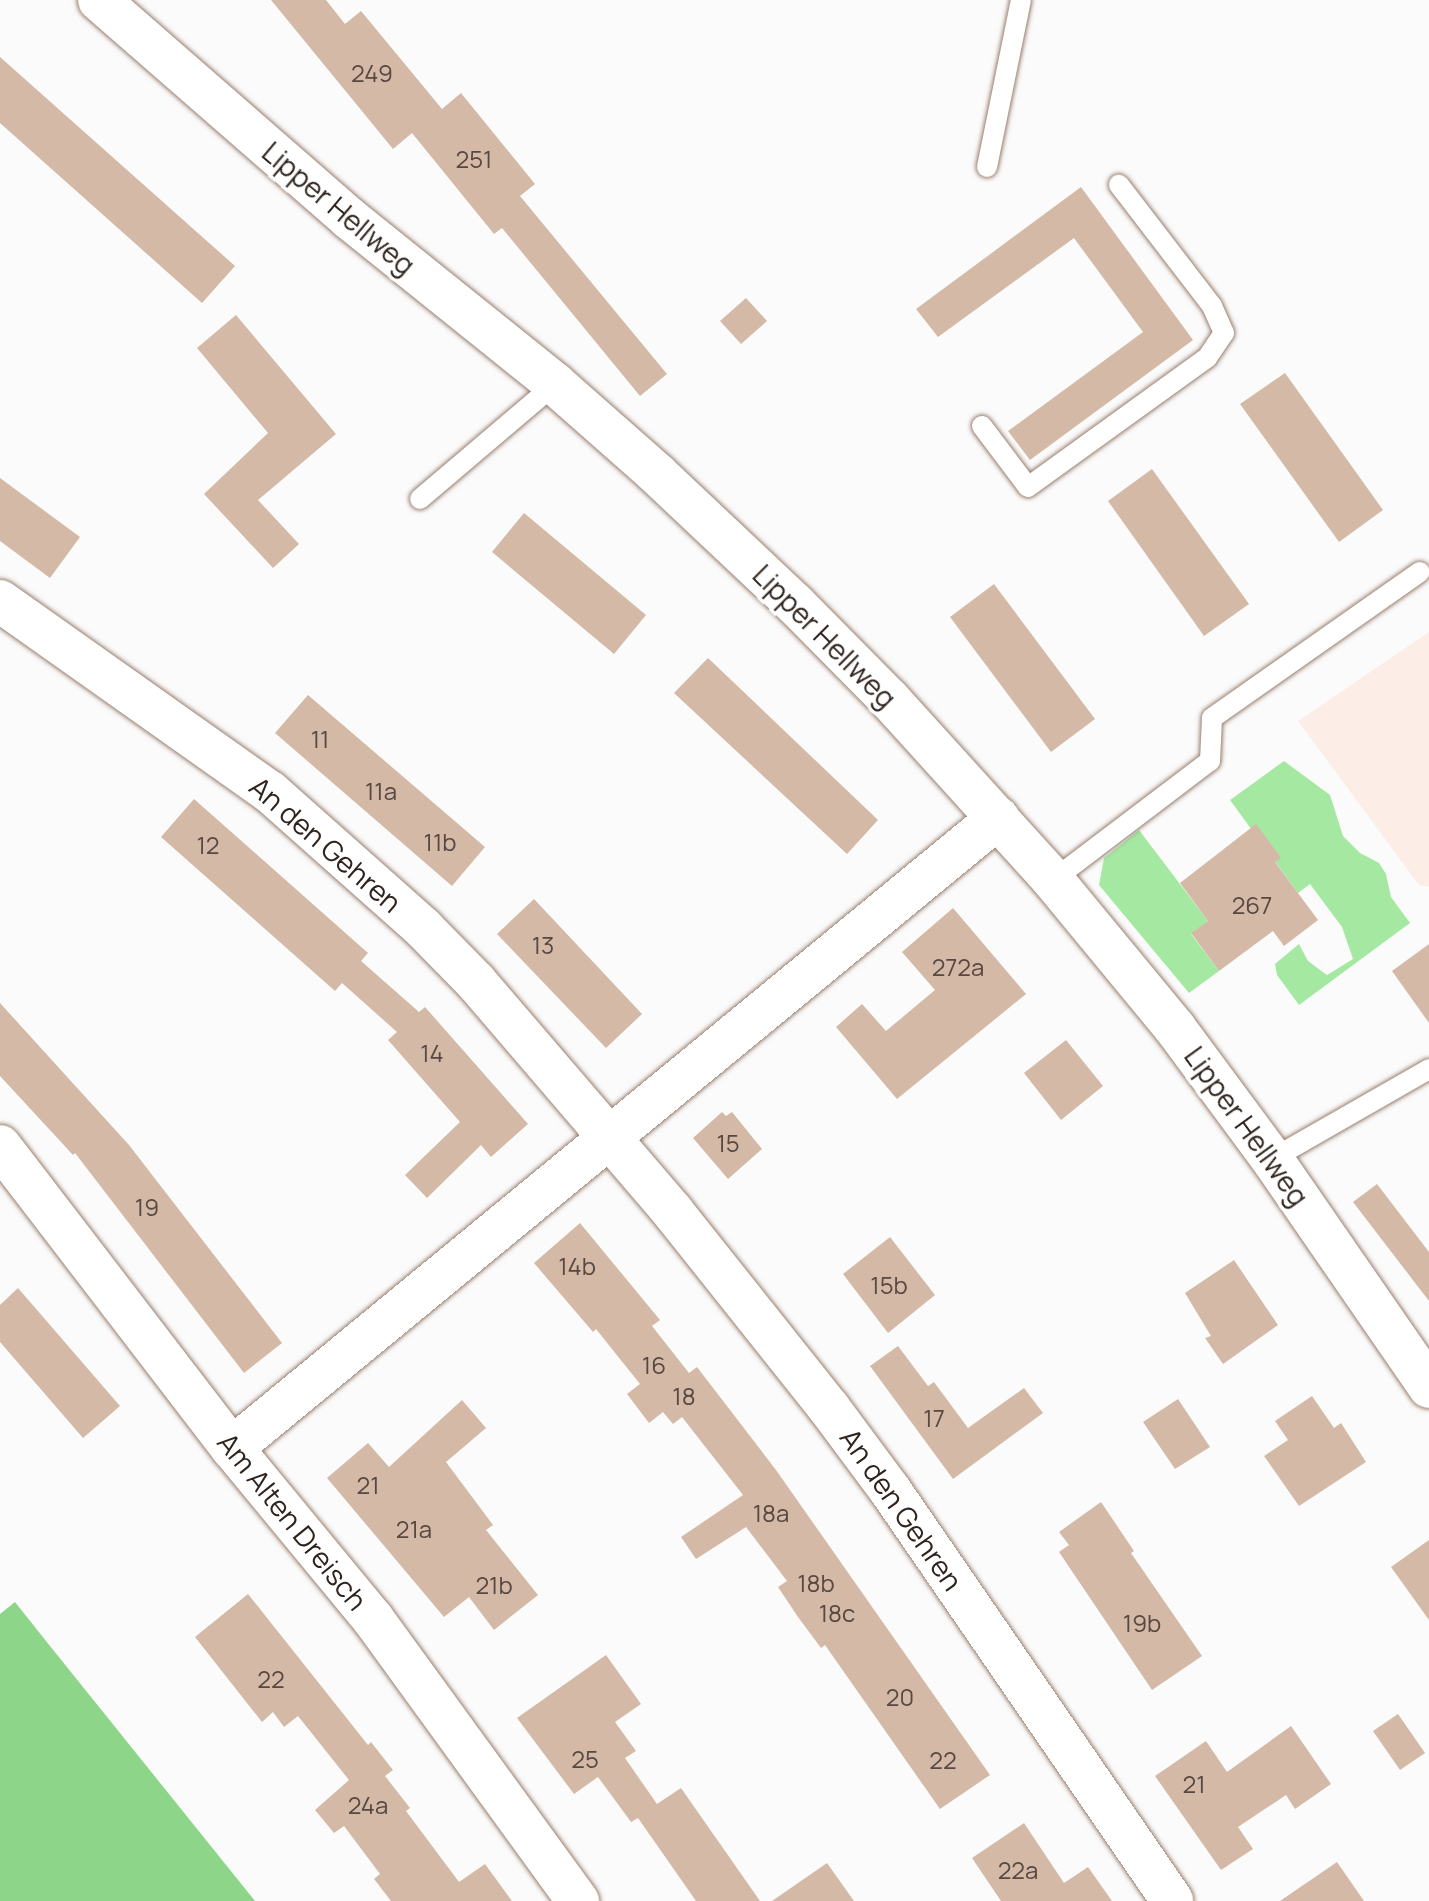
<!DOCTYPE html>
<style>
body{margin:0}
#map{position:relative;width:1429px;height:1901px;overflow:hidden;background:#fbfbfb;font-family:Manrope,sans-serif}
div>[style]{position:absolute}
.education>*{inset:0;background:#fceee7}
.green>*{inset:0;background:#a4e8a1}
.forest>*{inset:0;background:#8cd589}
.building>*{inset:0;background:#d4b9a7}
.roads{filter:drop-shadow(0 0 2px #987f6e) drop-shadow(0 0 2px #987f6e)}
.lane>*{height:20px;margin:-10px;padding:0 10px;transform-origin:10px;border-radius:10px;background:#fff}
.street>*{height:42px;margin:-21px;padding:0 21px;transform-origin:21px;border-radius:21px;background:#fff}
span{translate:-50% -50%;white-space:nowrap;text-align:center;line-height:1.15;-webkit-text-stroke:7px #fff;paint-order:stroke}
.number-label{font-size:24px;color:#584840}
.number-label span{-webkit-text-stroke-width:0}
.street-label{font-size:28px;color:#2e231d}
</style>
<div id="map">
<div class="education">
<i style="clip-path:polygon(1429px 632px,1429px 887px,1419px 885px,1298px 721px)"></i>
</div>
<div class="green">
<i style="clip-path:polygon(1284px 761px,1330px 795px,1343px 836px,1360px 853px,1379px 863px,1386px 874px,1391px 897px,1410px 923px,1299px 1005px,1277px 975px,1275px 964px,1299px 944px,1308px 961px,1327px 975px,1353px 959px,1342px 927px,1310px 884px,1298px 893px,1230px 800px)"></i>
<i style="clip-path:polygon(1139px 830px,1208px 921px,1191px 934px,1219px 971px,1189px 993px,1099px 885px,1104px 858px)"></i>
</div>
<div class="forest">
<i style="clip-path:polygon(15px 1602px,46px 1641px,255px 1901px,0 1901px,0 1614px)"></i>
</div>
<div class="building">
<i style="clip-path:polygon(271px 0,326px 0,345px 24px,361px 11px,442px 109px,461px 93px,535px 184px,520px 196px,667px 374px,640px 396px,502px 228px,494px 234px,412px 133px,393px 149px)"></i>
<i style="clip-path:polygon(0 57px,235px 266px,202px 303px,0 123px)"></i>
<i style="clip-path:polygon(1081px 187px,1193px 340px,1030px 460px,1008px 431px,1143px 332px,1074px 238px,938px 337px,916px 309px)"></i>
<i style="clip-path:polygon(746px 298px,767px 321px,741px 344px,720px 321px)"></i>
<i style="clip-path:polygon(236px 315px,336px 434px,258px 500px,299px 544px,273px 568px,204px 494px,268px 433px,197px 348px)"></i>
<i style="clip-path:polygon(1285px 373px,1383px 510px,1339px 542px,1240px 404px)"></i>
<i style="clip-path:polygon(1152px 469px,1249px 604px,1204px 636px,1108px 501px)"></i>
<i style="clip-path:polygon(0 478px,80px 537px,50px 578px,0 541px)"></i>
<i style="clip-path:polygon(524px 513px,646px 615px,614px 654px,492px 552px)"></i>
<i style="clip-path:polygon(994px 584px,1095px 719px,1051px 752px,950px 617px)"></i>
<i style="clip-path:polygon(708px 658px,878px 820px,847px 854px,674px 693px)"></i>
<i style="clip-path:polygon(308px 695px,485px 847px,452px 886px,275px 733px)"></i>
<i style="clip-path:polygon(194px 799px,368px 953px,361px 961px,419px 1012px,425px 1007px,528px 1124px,491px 1157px,481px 1145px,427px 1198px,405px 1175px,460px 1122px,388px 1040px,397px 1032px,342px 983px,335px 991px,161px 837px)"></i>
<i style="clip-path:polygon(1256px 824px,1281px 858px,1275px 862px,1318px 920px,1284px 946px,1273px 931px,1219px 971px,1191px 933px,1208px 921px,1180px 883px)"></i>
<i style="clip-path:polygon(534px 899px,642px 1014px,606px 1048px,497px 934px)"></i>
<i style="clip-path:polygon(953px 908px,1026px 994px,897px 1099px,836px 1027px,862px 1004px,886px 1031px,935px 990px,902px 952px)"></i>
<i style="clip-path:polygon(1429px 944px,1429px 1023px,1392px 971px)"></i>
<i style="clip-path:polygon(0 1003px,129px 1145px,282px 1343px,244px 1373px,75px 1153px,73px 1155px,0 1076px)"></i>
<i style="clip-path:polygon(1066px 1040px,1103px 1086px,1061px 1120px,1024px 1073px)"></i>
<i style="clip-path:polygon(722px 1112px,726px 1116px,732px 1112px,762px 1149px,728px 1179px,693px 1138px)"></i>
<i style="clip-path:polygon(1377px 1184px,1429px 1252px,1429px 1301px,1353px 1202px)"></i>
<i style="clip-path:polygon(580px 1223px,660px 1320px,652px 1326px,689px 1373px,697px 1367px,776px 1470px,990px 1775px,940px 1809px,825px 1645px,821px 1648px,798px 1617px,778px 1587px,787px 1581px,746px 1527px,696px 1559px,681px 1537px,743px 1495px,682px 1417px,673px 1424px,663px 1412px,649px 1423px,627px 1394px,640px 1384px,596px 1329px,593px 1332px,534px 1263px)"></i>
<i style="clip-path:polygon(890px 1237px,935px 1295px,888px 1333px,843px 1274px)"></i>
<i style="clip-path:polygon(1234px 1260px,1278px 1325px,1223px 1364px,1205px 1338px,1211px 1336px,1185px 1293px)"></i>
<i style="clip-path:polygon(18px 1288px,120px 1406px,83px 1438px,0 1342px,0 1305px)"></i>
<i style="clip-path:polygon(898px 1346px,928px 1386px,934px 1382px,968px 1428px,1024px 1388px,1043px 1413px,953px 1479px,870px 1366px)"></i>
<i style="clip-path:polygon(1312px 1396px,1334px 1428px,1341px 1423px,1366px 1462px,1299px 1506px,1264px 1456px,1288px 1440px,1275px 1421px)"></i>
<i style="clip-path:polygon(1178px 1399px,1210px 1447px,1175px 1469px,1143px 1422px)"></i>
<i style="clip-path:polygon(462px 1400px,486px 1428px,446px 1462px,493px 1525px,486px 1530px,538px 1595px,494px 1630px,469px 1597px,444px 1617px,327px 1478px,368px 1443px,389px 1467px)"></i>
<i style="clip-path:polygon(1101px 1502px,1134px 1551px,1131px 1553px,1202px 1656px,1152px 1690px,1059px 1552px,1069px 1545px,1059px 1532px)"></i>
<i style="clip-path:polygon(1429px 1540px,1429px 1620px,1391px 1567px)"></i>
<i style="clip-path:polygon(248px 1594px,368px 1745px,371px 1742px,393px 1770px,385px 1776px,410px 1808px,406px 1811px,459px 1882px,485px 1864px,512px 1901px,391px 1901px,374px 1879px,380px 1874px,344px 1826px,334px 1833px,315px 1810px,349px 1780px,298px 1716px,284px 1727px,273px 1712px,262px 1722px,195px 1637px)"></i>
<i style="clip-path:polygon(606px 1655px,641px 1704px,615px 1722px,636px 1751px,625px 1758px,657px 1804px,681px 1788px,760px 1901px,696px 1901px,638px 1818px,631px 1822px,598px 1777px,574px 1794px,517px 1718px)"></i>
<i style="clip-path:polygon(1398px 1714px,1425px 1753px,1400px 1770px,1373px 1731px)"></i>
<i style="clip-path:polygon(1291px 1726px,1331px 1784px,1295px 1809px,1286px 1795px,1238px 1827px,1253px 1849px,1221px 1870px,1155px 1776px,1206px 1741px,1227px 1772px)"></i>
<i style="clip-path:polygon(1024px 1823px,1064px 1883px,1088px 1867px,1112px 1901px,1001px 1901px,972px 1858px)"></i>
<i style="clip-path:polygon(1337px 1862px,1364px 1901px,1280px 1901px)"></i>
<i style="clip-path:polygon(827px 1863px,854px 1901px,772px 1901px)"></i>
</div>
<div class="roads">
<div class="lane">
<i style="left:987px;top:167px;width:170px;rotate:-78.5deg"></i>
<i style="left:982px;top:426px;width:76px;rotate:53deg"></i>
<i style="left:1028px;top:487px;width:221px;rotate:-35.8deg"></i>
<i style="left:1207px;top:358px;width:30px;rotate:-56deg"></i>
<i style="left:1224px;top:333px;width:30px;rotate:-114deg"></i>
<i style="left:1212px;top:306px;width:153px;rotate:-127.5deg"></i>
<i style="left:420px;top:499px;width:177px;rotate:-40.4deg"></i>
<i style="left:1053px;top:880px;width:197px;rotate:-37.2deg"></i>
<i style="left:1210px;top:761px;width:43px;rotate:-87.3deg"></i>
<i style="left:1212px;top:718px;width:254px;rotate:-35.1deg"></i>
<i style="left:1272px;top:1159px;width:181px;rotate:-29.8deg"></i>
</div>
<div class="street">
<i style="left:99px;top:0;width:333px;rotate:41.1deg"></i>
<i style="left:350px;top:219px;width:263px;rotate:38.8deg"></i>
<i style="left:555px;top:384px;width:136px;rotate:41.4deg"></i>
<i style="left:657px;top:474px;width:190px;rotate:43.3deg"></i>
<i style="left:795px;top:604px;width:134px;rotate:45.3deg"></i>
<i style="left:889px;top:699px;width:244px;rotate:47.8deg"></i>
<i style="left:1053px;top:880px;width:192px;rotate:50.5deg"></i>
<i style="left:1175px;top:1028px;width:163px;rotate:53.5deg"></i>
<i style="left:1272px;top:1159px;width:277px;rotate:55.4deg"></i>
<i style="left:0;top:601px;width:331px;rotate:35.3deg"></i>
<i style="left:270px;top:792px;width:205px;rotate:41.6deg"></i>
<i style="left:423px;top:928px;width:76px;rotate:45.5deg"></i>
<i style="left:476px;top:982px;width:303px;rotate:49.4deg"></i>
<i style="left:673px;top:1212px;width:251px;rotate:51.5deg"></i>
<i style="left:829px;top:1408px;width:102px;rotate:53.4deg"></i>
<i style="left:890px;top:1490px;width:498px;rotate:55.5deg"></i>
<i style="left:0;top:1146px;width:381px;rotate:52.5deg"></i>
<i style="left:232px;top:1448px;width:222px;rotate:50.5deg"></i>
<i style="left:373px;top:1619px;width:349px;rotate:54deg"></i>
<i style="left:232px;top:1448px;width:992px;rotate:-39.44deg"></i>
</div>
</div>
<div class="number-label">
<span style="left:372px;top:73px">249</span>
<span style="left:474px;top:159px">251</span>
<span style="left:320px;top:739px">11</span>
<span style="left:381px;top:791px">11a</span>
<span style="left:440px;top:842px">11b</span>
<span style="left:208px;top:845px">12</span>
<span style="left:1252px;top:905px">267</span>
<span style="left:543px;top:945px">13</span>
<span style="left:958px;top:967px">272a</span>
<span style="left:432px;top:1053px">14</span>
<span style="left:728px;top:1143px">15</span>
<span style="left:147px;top:1207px">19</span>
<span style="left:577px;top:1266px">14b</span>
<span style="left:889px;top:1285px">15b</span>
<span style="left:654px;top:1365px">16</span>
<span style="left:684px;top:1396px">18</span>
<span style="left:934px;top:1418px">17</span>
<span style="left:368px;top:1485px">21</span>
<span style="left:771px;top:1513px">18a</span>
<span style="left:414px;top:1529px">21a</span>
<span style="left:816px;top:1583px">18b</span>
<span style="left:494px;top:1585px">21b</span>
<span style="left:837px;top:1613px">18c</span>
<span style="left:1142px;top:1623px">19b</span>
<span style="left:271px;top:1679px">22</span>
<span style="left:900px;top:1697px">20</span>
<span style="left:585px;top:1759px">25</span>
<span style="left:943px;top:1760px">22</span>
<span style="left:1194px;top:1784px">21</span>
<span style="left:368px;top:1805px">24a</span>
<span style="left:1018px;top:1870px">22a</span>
</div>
<div class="street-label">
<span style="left:339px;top:208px;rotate:40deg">Lipper Hellweg</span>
<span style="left:825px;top:636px;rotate:45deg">Lipper Hellweg</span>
<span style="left:326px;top:844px;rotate:41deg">An den Gehren</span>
<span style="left:1247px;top:1126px;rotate:54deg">Lipper Hellweg</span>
<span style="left:902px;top:1509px;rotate:55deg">An den Gehren</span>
<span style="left:293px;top:1521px;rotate:51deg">Am Alten Dreisch</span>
</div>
</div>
